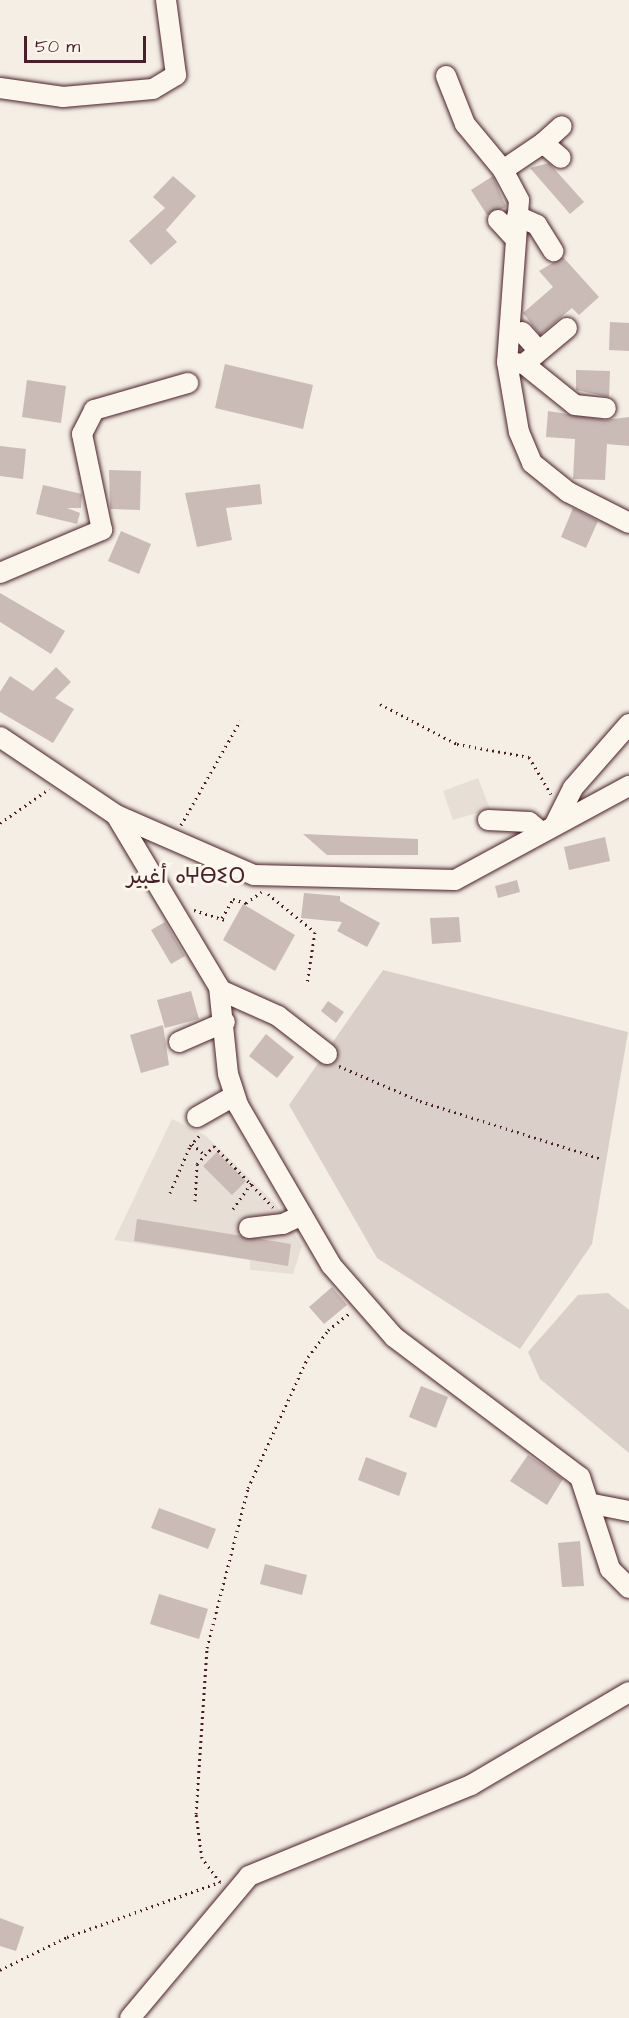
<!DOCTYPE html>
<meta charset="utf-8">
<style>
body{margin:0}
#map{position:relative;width:629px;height:2018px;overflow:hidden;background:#f4eee4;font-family:"Architects Daughter","Playpen Sans Arabic","Noto Sans Tifinagh",sans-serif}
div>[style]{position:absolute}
.built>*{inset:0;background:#e7dfd6}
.green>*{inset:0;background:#dbd0c9}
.building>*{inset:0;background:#cabbb6}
.path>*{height:3px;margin-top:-1.5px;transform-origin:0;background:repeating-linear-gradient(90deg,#4a1f2b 0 1.5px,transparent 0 6px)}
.roads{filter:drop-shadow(0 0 2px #4a1f2b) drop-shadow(0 0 2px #4a1f2b)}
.minor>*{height:20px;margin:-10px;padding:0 10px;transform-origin:10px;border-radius:10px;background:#fbf7ec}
span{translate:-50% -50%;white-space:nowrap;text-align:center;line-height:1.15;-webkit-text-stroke:6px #fbf7ec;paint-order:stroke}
.quarter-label{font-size:22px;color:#4a1f2b}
.scale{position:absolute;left:24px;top:36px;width:122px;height:27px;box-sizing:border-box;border:3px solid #4a1f2b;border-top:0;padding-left:8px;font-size:18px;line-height:21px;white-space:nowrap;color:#4a1f2b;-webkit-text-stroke:4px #fbf7ec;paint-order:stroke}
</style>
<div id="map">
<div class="built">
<i style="clip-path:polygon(478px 778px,490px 809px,453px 820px,443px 791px)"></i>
<i style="clip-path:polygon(172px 1119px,205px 1135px,275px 1203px,302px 1246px,293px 1274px,250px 1270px,250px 1260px,114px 1240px)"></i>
</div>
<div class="green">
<i style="clip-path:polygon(383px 970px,628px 1032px,592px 1244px,520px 1349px,377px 1258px,289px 1105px)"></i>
<i style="clip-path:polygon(608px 1293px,629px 1310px,629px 1453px,540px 1379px,528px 1352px,578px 1295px)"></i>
</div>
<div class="building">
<i style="clip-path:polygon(549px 163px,584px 202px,570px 214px,530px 168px)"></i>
<i style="clip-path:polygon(173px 176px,196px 196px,166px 230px,177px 242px,151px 265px,129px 241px,165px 208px,153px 197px)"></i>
<i style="clip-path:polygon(493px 176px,506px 207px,487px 215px,471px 190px)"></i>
<i style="clip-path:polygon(563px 257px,599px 297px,579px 315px,572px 308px,540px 335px,523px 313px,553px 287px,539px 271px)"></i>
<i style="clip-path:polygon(610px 322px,629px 323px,629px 351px,609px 350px)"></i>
<i style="clip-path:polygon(225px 364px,313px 385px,303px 429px,215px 408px)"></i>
<i style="clip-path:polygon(576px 370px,610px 371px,609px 397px,576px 390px)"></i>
<i style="clip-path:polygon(27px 380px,66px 386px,61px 423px,22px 417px)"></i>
<i style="clip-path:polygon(548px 411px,605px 420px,629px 417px,629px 446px,607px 444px,605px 480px,573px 479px,575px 439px,546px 437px)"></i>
<i style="clip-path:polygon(0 446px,26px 449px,23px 479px,0 476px)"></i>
<i style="clip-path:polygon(109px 470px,141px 471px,140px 510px,110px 509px)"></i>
<i style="clip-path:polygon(260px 484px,262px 504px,226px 508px,232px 540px,197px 547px,185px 493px)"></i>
<i style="clip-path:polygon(43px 485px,82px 494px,81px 508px,67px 508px,80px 513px,77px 524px,36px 514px)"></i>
<i style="clip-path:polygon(573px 508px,598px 521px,586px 548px,561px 537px)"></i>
<i style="clip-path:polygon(121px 531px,151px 544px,139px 574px,108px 561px)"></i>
<i style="clip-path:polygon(0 593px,65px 631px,51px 654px,0 622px)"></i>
<i style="clip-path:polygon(56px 667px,71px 682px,55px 698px,74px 709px,53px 743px,0 712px,0 692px,10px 676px,33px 691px)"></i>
<i style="clip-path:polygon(303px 834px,418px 839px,418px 855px,327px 855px)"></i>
<i style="clip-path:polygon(605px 837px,610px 861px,569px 870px,564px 847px)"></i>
<i style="clip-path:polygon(517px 880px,520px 892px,498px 898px,495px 886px)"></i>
<i style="clip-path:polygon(304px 893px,340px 896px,340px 901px,380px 923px,367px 947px,337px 931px,342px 922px,301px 918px)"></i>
<i style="clip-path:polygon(243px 904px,295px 935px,275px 971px,223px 940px)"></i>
<i style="clip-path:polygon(459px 917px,461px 942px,432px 944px,430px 918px)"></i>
<i style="clip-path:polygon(165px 922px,185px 956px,171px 964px,151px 930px)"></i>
<i style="clip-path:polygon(191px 991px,199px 1019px,165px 1028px,157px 1000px)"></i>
<i style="clip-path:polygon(328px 1001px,344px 1012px,336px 1023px,321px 1011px)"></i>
<i style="clip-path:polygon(163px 1025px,169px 1065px,141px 1073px,130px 1035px)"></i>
<i style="clip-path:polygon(266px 1034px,294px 1057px,277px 1078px,249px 1056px)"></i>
<i style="clip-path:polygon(217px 1152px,246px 1181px,232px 1195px,203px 1166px)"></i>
<i style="clip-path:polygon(137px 1219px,291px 1244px,288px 1266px,134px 1241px)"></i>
<i style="clip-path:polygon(332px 1287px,347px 1305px,324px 1324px,309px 1307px)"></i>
<i style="clip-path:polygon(421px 1386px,448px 1397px,436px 1428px,409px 1417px)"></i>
<i style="clip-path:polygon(528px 1455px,563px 1479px,547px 1505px,510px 1481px)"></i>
<i style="clip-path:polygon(366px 1457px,407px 1473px,399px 1496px,358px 1480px)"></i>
<i style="clip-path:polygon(159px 1508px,216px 1529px,208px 1549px,151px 1528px)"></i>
<i style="clip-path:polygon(580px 1541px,584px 1586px,562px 1587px,558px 1543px)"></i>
<i style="clip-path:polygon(265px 1564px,307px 1575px,302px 1595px,260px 1584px)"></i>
<i style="clip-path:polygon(159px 1594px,208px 1609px,199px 1639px,150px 1624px)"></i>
<i style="clip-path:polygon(0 1918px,24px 1927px,16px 1951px,0 1946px)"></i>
</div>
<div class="path">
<i style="left:380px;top:704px;width:87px;rotate:27.5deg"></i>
<i style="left:457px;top:744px;width:73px;rotate:10.2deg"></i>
<i style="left:529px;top:757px;width:43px;rotate:59.3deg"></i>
<i style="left:0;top:823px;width:60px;rotate:-34.8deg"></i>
<i style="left:181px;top:825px;width:120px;rotate:-60.4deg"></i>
<i style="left:268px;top:894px;width:60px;rotate:39deg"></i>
<i style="left:315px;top:932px;width:52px;rotate:98.9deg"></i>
<i style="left:194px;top:910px;width:33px;rotate:18deg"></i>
<i style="left:222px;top:918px;width:22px;rotate:-60deg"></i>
<i style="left:233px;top:899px;width:14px;rotate:17deg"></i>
<i style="left:246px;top:903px;width:19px;rotate:-36deg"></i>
<i style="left:339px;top:1066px;width:88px;rotate:23.4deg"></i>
<i style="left:420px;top:1101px;width:188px;rotate:17.7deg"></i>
<i style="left:192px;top:1144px;width:17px;rotate:40deg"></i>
<i style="left:205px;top:1155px;width:13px;rotate:-45deg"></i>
<i style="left:214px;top:1146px;width:85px;rotate:46deg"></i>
<i style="left:170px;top:1193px;width:51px;rotate:-66.9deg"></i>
<i style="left:190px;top:1146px;width:15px;rotate:-48deg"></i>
<i style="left:195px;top:1201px;width:37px;rotate:-87deg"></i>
<i style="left:197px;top:1164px;width:12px;rotate:-48deg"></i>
<i style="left:233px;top:1209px;width:32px;rotate:-55deg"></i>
<i style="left:220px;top:1882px;width:30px;rotate:-127deg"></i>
<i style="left:202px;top:1858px;width:44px;rotate:-97.8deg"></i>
<i style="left:196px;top:1814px;width:166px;rotate:-86.2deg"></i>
<i style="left:207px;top:1648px;width:165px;rotate:-75.6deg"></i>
<i style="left:248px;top:1488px;width:144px;rotate:-65.4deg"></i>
<i style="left:308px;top:1357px;width:34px;rotate:-53deg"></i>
<i style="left:328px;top:1330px;width:28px;rotate:-38deg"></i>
<i style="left:0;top:1970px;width:75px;rotate:-26.2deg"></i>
<i style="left:67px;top:1937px;width:163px;rotate:-19.8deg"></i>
</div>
<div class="roads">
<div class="minor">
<i style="left:446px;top:76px;width:52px;rotate:68.4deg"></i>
<i style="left:465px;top:124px;width:60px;rotate:50.4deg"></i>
<i style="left:503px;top:170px;width:34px;rotate:62deg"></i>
<i style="left:519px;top:200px;width:162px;rotate:94.2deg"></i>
<i style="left:507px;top:362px;width:71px;rotate:80.3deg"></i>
<i style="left:519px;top:432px;width:34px;rotate:67deg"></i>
<i style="left:532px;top:463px;width:46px;rotate:38.9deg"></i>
<i style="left:568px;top:492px;width:68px;rotate:26.9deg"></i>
<i style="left:0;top:88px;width:64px;rotate:8.1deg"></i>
<i style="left:63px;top:97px;width:90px;rotate:-5.1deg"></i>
<i style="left:153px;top:89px;width:27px;rotate:-31deg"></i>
<i style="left:176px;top:75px;width:76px;rotate:-97.6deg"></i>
<i style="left:543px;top:143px;width:25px;rotate:-42deg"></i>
<i style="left:503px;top:170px;width:48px;rotate:-34deg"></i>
<i style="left:543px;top:143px;width:23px;rotate:40deg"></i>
<i style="left:517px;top:216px;width:22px;rotate:24deg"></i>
<i style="left:537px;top:225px;width:31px;rotate:58deg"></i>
<i style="left:498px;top:220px;width:23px;rotate:47deg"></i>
<i style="left:522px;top:332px;width:25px;rotate:48deg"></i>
<i style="left:507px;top:362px;width:17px;rotate:7deg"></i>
<i style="left:524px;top:364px;width:65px;rotate:38.8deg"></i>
<i style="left:575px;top:405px;width:31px;rotate:6deg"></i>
<i style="left:524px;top:364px;width:56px;rotate:-39.9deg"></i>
<i style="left:0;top:573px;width:111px;rotate:-22.9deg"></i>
<i style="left:102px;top:530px;width:98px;rotate:-101.8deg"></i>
<i style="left:82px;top:434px;width:27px;rotate:-63deg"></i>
<i style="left:94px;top:410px;width:98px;rotate:-16deg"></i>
<i style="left:0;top:737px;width:140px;rotate:33.9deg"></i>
<i style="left:116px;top:815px;width:150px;rotate:23.5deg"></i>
<i style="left:254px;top:875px;width:201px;rotate:1.4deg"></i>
<i style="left:455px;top:880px;width:198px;rotate:-28.4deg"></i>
<i style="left:116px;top:815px;width:200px;rotate:59.1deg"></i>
<i style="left:219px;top:987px;width:87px;rotate:84.1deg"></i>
<i style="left:228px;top:1074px;width:33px;rotate:72deg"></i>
<i style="left:238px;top:1105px;width:185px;rotate:59.8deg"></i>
<i style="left:331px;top:1265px;width:96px;rotate:48.8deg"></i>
<i style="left:394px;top:1337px;width:233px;rotate:37deg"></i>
<i style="left:580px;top:1477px;width:97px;rotate:71.9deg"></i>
<i style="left:610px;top:1569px;width:27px;rotate:45deg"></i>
<i style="left:488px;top:820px;width:41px;rotate:2.8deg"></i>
<i style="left:529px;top:822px;width:16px;rotate:40deg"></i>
<i style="left:555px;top:824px;width:40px;rotate:-63.4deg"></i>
<i style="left:573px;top:788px;width:85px;rotate:-48.8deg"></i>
<i style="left:220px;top:990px;width:64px;rotate:24.1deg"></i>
<i style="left:278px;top:1016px;width:62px;rotate:37.8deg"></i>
<i style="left:179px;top:1042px;width:50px;rotate:-23.5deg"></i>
<i style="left:197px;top:1117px;width:43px;rotate:-29.6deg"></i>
<i style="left:249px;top:1228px;width:34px;rotate:-7deg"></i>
<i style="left:283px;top:1224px;width:21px;rotate:-25deg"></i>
<i style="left:593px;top:1504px;width:37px;rotate:11deg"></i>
<i style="left:130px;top:2018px;width:185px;rotate:-50deg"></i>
<i style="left:249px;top:1876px;width:240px;rotate:-22.3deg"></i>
<i style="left:471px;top:1785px;width:183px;rotate:-30.5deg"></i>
</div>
</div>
<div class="quarter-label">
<span style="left:186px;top:877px">أغبير ⴰⵖⴱⵉⵔ</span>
</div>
<div class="scale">50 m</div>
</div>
